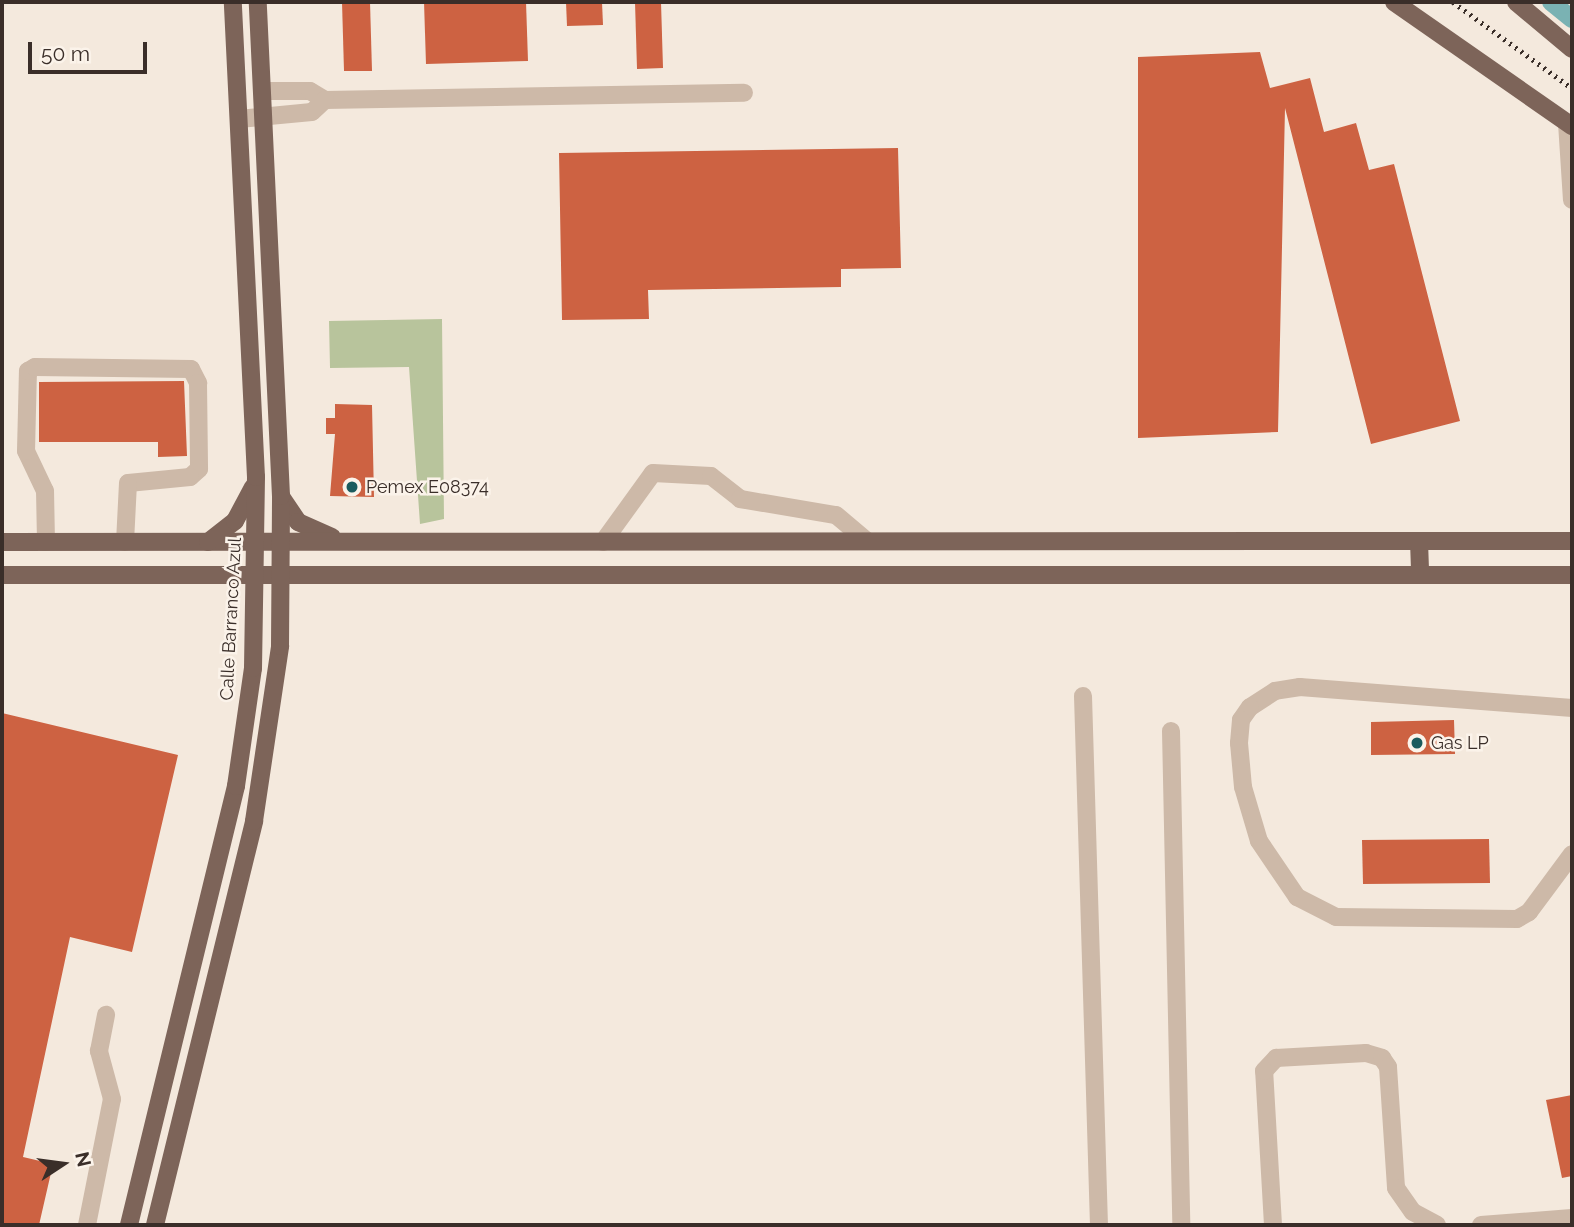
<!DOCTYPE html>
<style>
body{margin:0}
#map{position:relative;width:1574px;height:1227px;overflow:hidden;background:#f4e9dd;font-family:Raleway,sans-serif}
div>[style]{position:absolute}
.green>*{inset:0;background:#b8c49c}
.canal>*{height:18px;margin:-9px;padding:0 9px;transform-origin:9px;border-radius:9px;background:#7ab2b3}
.building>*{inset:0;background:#cd6242}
.minor>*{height:18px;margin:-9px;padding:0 9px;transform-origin:9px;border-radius:9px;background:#cdb9a8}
.major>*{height:18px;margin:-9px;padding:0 9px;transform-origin:9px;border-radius:9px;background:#7d6459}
.rail>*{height:4.5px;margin-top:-2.25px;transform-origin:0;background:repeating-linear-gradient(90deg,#3a2e29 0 2px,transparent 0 7px)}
.dots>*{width:19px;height:19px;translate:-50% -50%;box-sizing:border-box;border:4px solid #fbf3ea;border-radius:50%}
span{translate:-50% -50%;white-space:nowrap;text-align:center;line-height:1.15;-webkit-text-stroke:5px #fbf3ea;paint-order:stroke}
.poi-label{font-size:18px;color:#3a2e29}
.left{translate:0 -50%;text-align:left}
.street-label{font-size:18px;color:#3a2e29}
.frame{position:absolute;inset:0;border:4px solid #3a2e29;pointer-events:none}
.north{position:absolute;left:28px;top:1129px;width:70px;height:70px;-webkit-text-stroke:5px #fbf3ea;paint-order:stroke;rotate:77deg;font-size:19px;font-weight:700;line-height:28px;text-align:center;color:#3a2e29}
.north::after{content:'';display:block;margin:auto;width:24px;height:32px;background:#3a2e29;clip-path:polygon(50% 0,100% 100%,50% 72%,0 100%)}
.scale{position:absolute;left:28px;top:42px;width:119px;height:32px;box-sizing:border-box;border:4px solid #3a2e29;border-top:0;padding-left:9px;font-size:21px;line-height:24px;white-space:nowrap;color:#3a2e29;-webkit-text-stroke:5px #fbf3ea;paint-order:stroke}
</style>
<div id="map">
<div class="green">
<i style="clip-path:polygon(442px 319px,444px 519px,420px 524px,409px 367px,330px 368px,329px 321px)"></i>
</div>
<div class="canal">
<i style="left:1551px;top:2px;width:27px;rotate:39deg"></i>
</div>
<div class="building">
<i style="clip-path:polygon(342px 2px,370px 2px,372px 71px,344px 71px)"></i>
<i style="clip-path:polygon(424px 2px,526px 2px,528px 61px,426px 64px)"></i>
<i style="clip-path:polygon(566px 2px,602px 2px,603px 25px,567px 26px)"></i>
<i style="clip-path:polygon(635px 2px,661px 2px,663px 68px,637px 69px)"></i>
<i style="clip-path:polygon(1260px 52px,1270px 88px,1310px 78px,1324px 132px,1356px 123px,1369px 170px,1394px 164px,1460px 421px,1371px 444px,1285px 108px,1278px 432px,1138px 438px,1138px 57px)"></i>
<i style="clip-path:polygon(898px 148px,901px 268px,841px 269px,841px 287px,648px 290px,649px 319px,562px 320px,559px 153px)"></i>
<i style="clip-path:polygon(184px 381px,187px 456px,158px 457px,158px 442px,39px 442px,39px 382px)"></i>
<i style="clip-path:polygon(335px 404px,372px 405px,374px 497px,330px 496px,335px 434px,326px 434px,326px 418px,335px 418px)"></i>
<i style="clip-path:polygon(2px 713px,178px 755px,132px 952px,70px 937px,23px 1157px,53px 1164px,39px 1225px,2px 1225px)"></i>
<i style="clip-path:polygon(1454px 720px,1455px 754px,1371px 755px,1371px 722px)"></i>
<i style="clip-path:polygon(1489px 839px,1490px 883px,1363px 884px,1362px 840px)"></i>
<i style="clip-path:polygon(1572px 1095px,1572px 1176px,1562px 1178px,1546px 1100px)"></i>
</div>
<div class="minor">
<i style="left:262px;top:91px;width:48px"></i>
<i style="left:310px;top:91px;width:17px;rotate:31deg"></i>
<i style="left:325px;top:100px;width:419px;rotate:-1deg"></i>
<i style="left:239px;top:119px;width:73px;rotate:-5.5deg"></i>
<i style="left:312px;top:112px;width:18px;rotate:-43deg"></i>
<i style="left:1567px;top:123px;width:77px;rotate:86.3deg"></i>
<i style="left:46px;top:542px;width:51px;rotate:-91.1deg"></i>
<i style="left:45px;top:491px;width:44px;rotate:-115.4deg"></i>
<i style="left:26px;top:451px;width:80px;rotate:-88.6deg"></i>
<i style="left:28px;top:371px;width:8px;rotate:-30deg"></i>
<i style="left:35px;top:367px;width:156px;rotate:0.7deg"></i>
<i style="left:191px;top:369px;width:16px;rotate:63deg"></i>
<i style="left:198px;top:383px;width:86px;rotate:89.3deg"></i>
<i style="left:199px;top:469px;width:12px;rotate:138deg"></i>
<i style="left:190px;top:477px;width:62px;rotate:174.5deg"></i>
<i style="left:128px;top:483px;width:59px;rotate:92.9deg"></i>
<i style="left:603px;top:542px;width:85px;rotate:-54.1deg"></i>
<i style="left:653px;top:473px;width:58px;rotate:3deg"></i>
<i style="left:711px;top:476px;width:37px;rotate:38deg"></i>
<i style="left:740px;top:499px;width:97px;rotate:9.5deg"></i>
<i style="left:836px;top:515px;width:39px;rotate:40deg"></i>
<i style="left:1083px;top:696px;width:529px;rotate:88.27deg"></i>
<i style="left:1572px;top:708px;width:273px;rotate:-175.6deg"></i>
<i style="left:1300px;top:687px;width:25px;rotate:171deg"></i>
<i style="left:1275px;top:691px;width:30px;rotate:147deg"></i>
<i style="left:1250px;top:707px;width:16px;rotate:125deg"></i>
<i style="left:1241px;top:720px;width:23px;rotate:95deg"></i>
<i style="left:1239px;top:743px;width:44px;rotate:84.8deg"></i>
<i style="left:1243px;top:787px;width:56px;rotate:73.5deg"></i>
<i style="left:1259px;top:841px;width:68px;rotate:55.8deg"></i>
<i style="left:1297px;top:897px;width:44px;rotate:27.1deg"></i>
<i style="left:1336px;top:917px;width:181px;rotate:0.6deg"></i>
<i style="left:1517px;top:919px;width:14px;rotate:-30deg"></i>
<i style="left:1529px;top:912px;width:72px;rotate:-53.4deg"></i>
<i style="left:1171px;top:731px;width:494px;rotate:88.8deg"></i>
<i style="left:87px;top:1225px;width:128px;rotate:-78.8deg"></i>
<i style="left:112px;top:1099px;width:50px;rotate:-105.2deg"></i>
<i style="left:99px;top:1051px;width:37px;rotate:-79deg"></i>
<i style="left:1273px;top:1225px;width:154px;rotate:-93.3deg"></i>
<i style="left:1264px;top:1071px;width:18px;rotate:-47deg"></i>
<i style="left:1276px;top:1058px;width:90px;rotate:-3.2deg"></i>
<i style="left:1366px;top:1053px;width:17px;rotate:17deg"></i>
<i style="left:1382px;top:1058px;width:11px;rotate:56deg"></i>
<i style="left:1388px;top:1067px;width:121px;rotate:86.2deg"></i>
<i style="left:1396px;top:1188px;width:29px;rotate:55deg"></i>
<i style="left:1413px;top:1212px;width:27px;rotate:28deg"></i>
<i style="left:1481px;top:1225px;width:91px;rotate:-4.4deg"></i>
</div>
<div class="major">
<i style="left:1394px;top:2px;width:217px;rotate:34.9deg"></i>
<i style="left:1516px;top:2px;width:73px;rotate:40deg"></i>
<i style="left:282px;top:498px;width:29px;rotate:56deg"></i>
<i style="left:298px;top:522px;width:37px;rotate:24deg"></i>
<i style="left:1419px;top:541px;width:34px;rotate:88deg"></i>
<i style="left:2px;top:542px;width:1570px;rotate:-0.04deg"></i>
<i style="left:208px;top:542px;width:34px;rotate:-38deg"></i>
<i style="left:235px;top:521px;width:38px;rotate:-62deg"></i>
<i style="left:2px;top:575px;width:1570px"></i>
<i style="left:129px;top:1225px;width:452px;rotate:-76.3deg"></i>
<i style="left:236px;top:786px;width:119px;rotate:-81.8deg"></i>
<i style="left:253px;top:668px;width:191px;rotate:-89.1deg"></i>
<i style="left:256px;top:477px;width:476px;rotate:-92.8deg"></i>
<i style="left:155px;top:1225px;width:416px;rotate:-76.2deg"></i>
<i style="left:254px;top:821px;width:177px;rotate:-81.5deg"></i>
<i style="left:280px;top:646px;width:150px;rotate:-89.6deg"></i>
<i style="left:281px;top:496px;width:495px;rotate:-92.7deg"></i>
</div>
<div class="rail">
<i style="left:1453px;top:2px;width:147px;rotate:35.9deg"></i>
</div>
<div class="dots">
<i style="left:352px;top:487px;background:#1b5b5e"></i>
<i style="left:1417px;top:743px;background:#1b5b5e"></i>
</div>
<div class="poi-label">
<span class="left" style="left:366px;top:487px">Pemex E08374</span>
<span class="left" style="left:1431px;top:743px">Gas LP</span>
</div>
<div class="street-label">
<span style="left:231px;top:619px;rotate:-87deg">Calle Barranco Azul</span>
</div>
<div class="frame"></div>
<div class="north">N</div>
<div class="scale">50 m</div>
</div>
